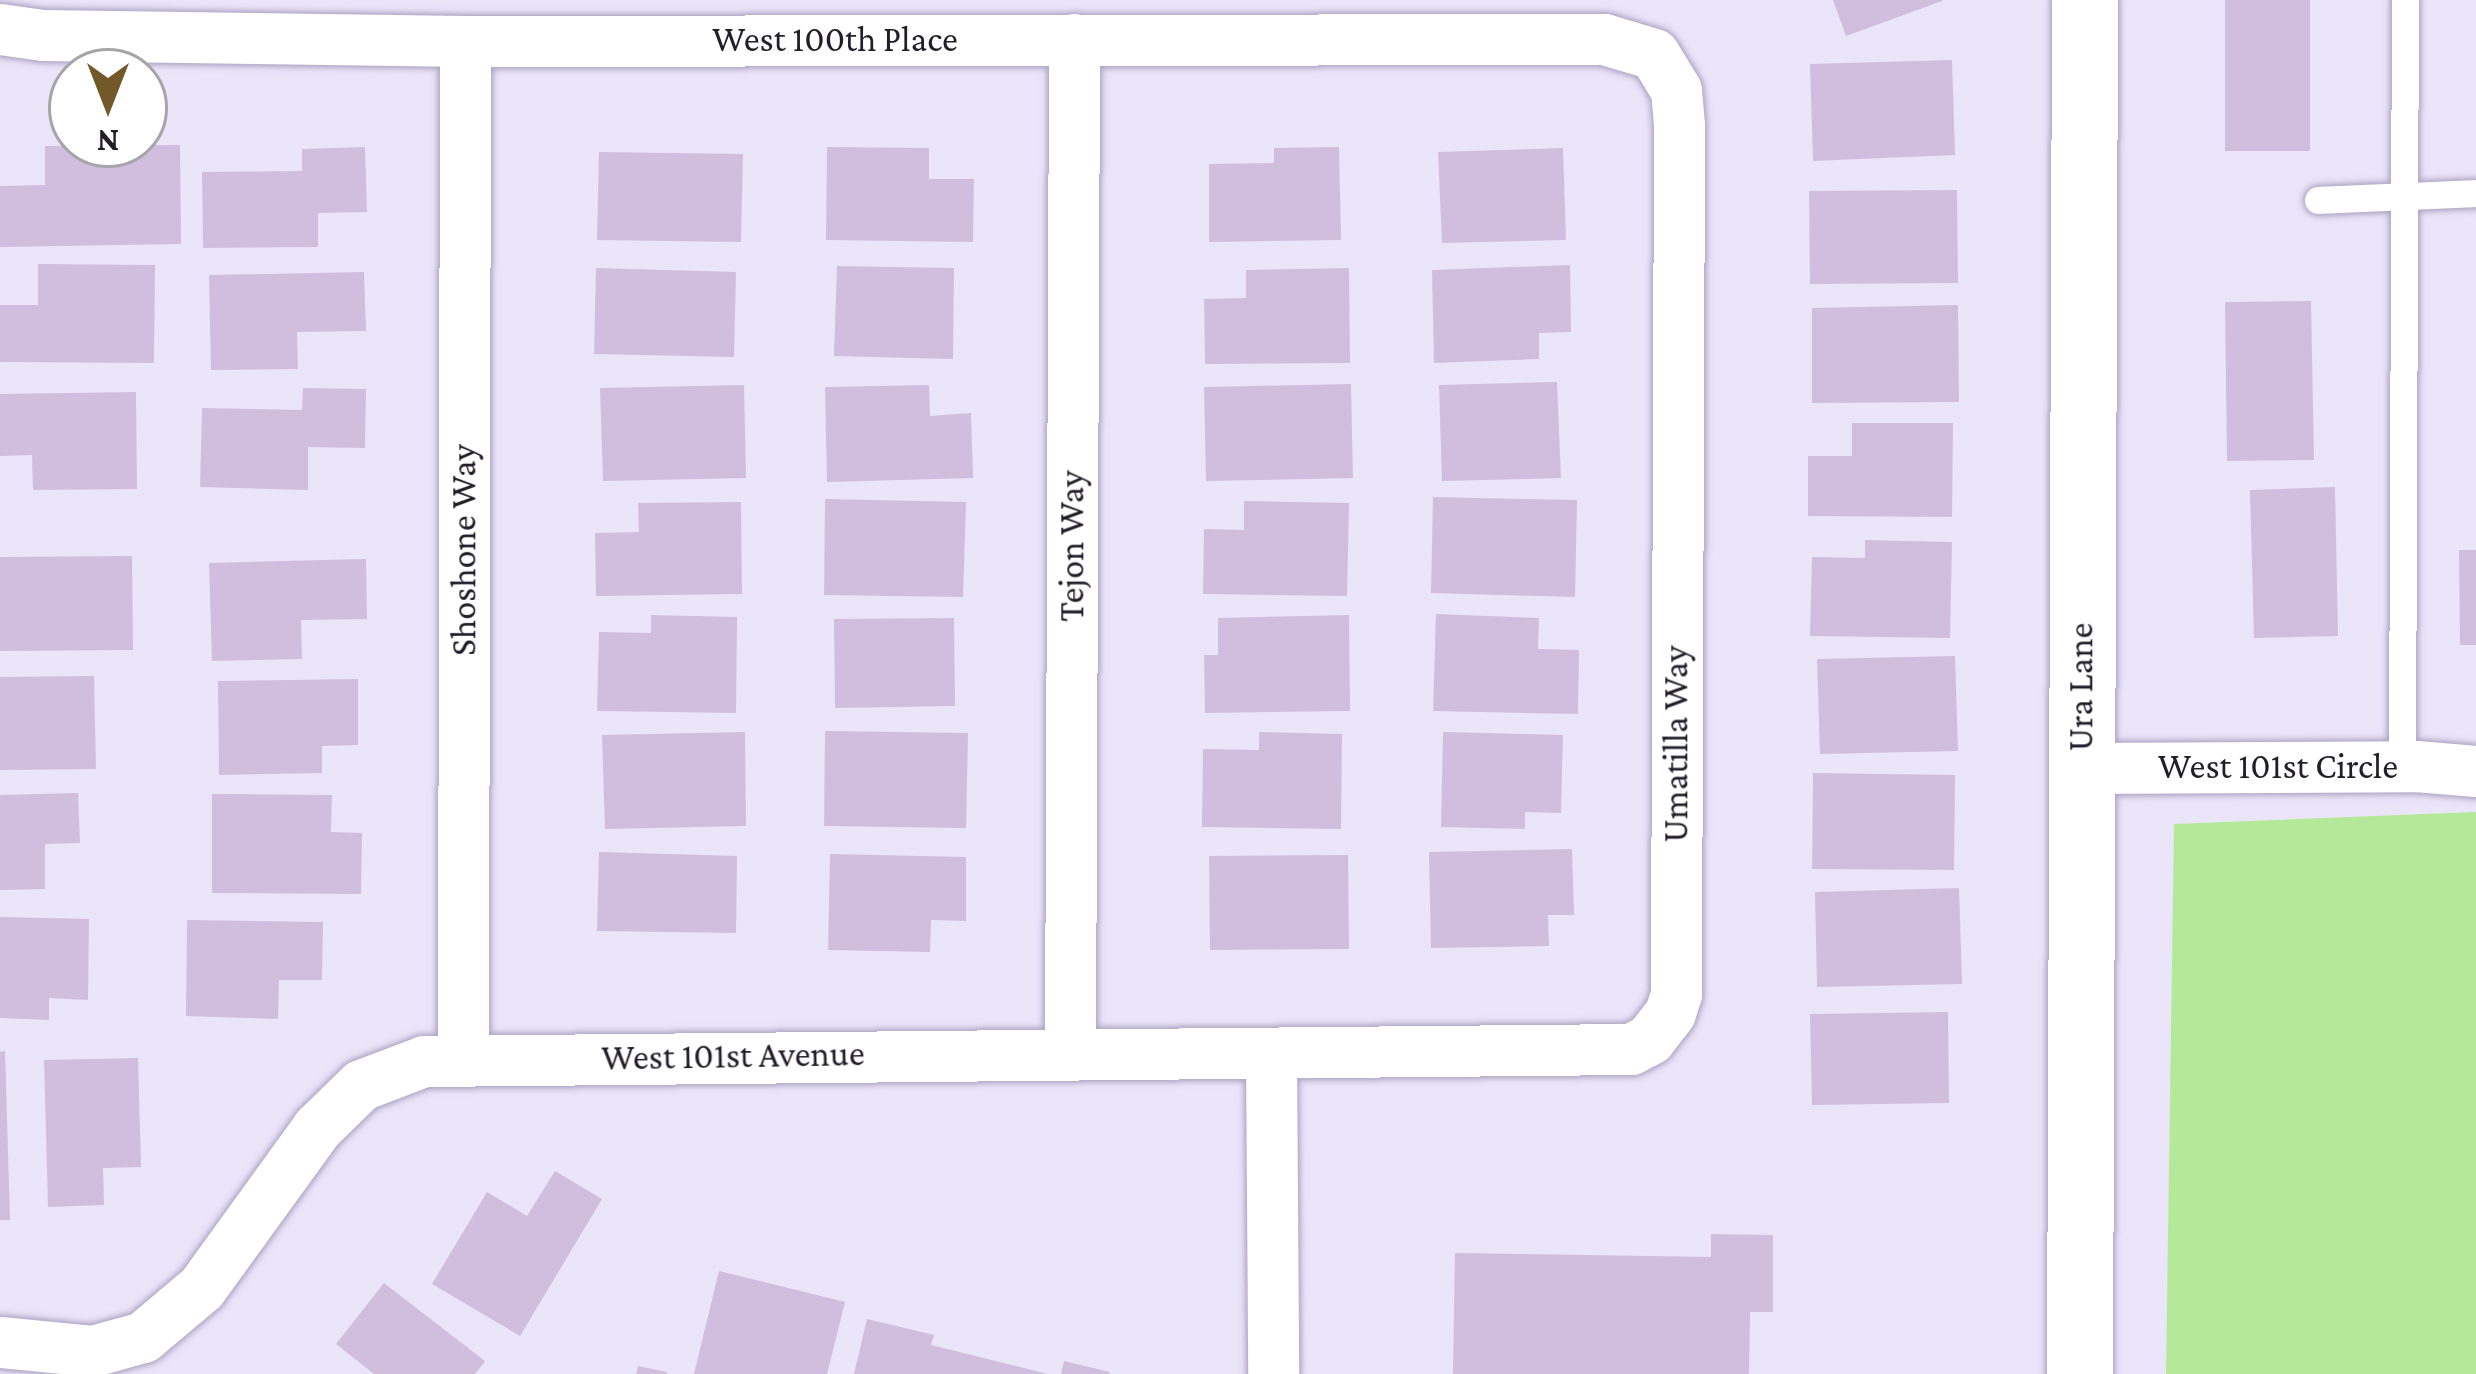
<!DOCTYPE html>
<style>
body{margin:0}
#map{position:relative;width:2476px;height:1374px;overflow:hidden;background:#ebe5fa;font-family:"Crimson Pro",serif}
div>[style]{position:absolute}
.green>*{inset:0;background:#b4e999}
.building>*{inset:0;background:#d1bddd}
.roads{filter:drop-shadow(0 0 3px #aba1c2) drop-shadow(0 0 3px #aba1c2)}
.service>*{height:27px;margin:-13.5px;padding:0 13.5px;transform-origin:13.5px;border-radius:13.5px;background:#fff}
.minor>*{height:51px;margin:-25.5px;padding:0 25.5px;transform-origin:25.5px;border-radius:25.5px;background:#fff}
.tertiary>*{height:66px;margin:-33px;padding:0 33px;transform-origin:33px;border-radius:33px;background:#fff}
span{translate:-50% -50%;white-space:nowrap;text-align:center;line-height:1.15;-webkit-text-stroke:9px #fff;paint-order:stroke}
.street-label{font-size:36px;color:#211d29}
.north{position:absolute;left:48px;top:48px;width:120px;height:120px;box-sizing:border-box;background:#fff;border:3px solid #a6a5a9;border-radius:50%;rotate:180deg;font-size:33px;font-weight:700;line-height:48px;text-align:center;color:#211d29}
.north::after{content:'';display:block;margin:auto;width:42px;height:54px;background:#73582a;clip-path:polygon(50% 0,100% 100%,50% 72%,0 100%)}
</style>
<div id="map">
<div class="green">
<i style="clip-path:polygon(2476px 812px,2476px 1374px,2166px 1374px,2174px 824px)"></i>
</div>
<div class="building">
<i style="clip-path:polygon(1833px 0,1942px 0,1942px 1px,1846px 36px)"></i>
<i style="clip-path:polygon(2225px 0,2310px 0,2310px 151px,2225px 151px)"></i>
<i style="clip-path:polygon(1952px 60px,1955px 155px,1813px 161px,1810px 64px)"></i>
<i style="clip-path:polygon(180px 145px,181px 244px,0 247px,0 186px,45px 185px,45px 146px)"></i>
<i style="clip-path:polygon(365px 147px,367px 212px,318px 213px,318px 247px,203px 248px,202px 172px,302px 171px,302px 149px)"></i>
<i style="clip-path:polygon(827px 147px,929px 148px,929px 179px,974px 179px,973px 242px,826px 240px)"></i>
<i style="clip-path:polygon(1339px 147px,1341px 240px,1209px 242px,1209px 164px,1274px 163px,1274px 148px)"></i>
<i style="clip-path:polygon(1563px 148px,1566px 240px,1442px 243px,1438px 152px)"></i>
<i style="clip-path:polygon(599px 152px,743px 154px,741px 242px,597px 240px)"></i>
<i style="clip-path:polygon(1957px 190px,1958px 283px,1810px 284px,1809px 191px)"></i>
<i style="clip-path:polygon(38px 264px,155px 265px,154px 363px,0 362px,0 305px,38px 305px)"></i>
<i style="clip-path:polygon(1570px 265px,1571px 332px,1539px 333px,1539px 359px,1434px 363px,1432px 270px)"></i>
<i style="clip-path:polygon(837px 266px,954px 268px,953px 359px,834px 356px)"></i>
<i style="clip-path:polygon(596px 268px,736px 272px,734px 357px,594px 354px)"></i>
<i style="clip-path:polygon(1349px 268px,1350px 363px,1205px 364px,1204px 299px,1246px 298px,1246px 270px)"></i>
<i style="clip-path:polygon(364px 272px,366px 331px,297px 332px,298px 369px,211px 370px,209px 275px)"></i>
<i style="clip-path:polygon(2311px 301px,2314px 460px,2227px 461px,2225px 302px)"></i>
<i style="clip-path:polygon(1958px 305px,1959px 402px,1812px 403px,1812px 308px)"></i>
<i style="clip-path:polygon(1557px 382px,1561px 478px,1442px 481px,1439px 385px)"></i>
<i style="clip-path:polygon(1351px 384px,1353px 478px,1206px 481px,1204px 387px)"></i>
<i style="clip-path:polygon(744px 385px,746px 478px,603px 481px,600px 388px)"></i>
<i style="clip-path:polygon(929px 385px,930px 416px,971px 413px,973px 478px,827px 482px,825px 387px)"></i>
<i style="clip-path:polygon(303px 388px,366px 389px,365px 448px,308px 447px,308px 490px,200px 487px,202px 408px,302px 410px)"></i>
<i style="clip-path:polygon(136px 392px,137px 489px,33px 490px,32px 455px,0 456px,0 394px)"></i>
<i style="clip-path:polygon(1852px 423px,1953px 423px,1952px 517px,1808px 516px,1808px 456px,1852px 456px)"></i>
<i style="clip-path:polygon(2335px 487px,2338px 636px,2254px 638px,2250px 490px)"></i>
<i style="clip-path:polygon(1433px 497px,1577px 500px,1575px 597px,1431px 593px)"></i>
<i style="clip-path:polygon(825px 499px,966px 502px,963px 597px,824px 595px)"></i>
<i style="clip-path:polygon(1244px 501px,1349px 503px,1347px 596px,1203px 594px,1204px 529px,1244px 530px)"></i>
<i style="clip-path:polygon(741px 502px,742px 594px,596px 596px,595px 533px,639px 532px,638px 503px)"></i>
<i style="clip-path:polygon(1865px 540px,1952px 542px,1950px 638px,1810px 636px,1812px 557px,1865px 558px)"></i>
<i style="clip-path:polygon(2459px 550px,2476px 550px,2476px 645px,2460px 645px)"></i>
<i style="clip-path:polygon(132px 556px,133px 650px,0 651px,0 557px)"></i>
<i style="clip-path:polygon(366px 559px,367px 619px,301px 620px,302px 659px,212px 661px,209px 563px)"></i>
<i style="clip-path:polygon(1436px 614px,1539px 618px,1538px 649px,1579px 650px,1578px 714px,1433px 711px)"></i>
<i style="clip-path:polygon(651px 615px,737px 617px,736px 713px,597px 711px,599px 632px,651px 633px)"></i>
<i style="clip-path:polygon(1349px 615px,1350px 711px,1205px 713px,1204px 655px,1218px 655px,1218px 618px)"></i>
<i style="clip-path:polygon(954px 618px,955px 706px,835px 708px,834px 619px)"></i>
<i style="clip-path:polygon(1955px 656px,1958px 751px,1820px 754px,1817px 659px)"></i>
<i style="clip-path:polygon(94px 676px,96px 769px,0 770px,0 677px)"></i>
<i style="clip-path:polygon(358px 679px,358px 745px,322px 746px,322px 773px,219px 775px,218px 681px)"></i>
<i style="clip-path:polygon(825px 731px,968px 733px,966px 828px,824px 826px)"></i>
<i style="clip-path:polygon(745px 732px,746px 826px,605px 829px,602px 735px)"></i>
<i style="clip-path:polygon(1259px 732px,1342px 734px,1341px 829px,1202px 827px,1203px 749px,1259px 750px)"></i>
<i style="clip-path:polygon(1443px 732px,1563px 735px,1561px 813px,1525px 812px,1525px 829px,1441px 827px)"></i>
<i style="clip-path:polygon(1813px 773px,1955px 775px,1954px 870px,1812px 869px)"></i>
<i style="clip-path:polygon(78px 793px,80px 843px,45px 844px,45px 889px,0 890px,0 795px)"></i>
<i style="clip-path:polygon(212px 794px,332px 795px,331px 832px,362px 833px,361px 894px,212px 893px)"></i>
<i style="clip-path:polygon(1572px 849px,1574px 915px,1548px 915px,1549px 946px,1431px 948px,1429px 852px)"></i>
<i style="clip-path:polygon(599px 852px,737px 856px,736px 933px,597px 931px)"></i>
<i style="clip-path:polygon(830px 854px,966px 857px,966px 921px,931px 920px,930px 952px,828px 950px)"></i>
<i style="clip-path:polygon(1348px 855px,1349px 949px,1210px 950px,1209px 856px)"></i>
<i style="clip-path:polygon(1959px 888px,1962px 984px,1817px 987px,1815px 892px)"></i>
<i style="clip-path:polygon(0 917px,89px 919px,88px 1000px,49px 998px,49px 1020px,0 1018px)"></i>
<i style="clip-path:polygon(187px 920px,323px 922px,322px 980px,279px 980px,278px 1019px,186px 1016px)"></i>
<i style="clip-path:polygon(1948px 1012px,1949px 1103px,1812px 1105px,1810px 1014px)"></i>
<i style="clip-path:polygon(5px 1051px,10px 1220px,0 1220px,0 1052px)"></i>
<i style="clip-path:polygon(138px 1058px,141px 1167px,103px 1168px,104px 1205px,48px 1207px,44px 1060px)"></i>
<i style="clip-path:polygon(555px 1171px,602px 1199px,520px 1336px,432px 1284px,487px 1192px,527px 1216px)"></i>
<i style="clip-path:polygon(1711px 1234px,1773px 1235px,1773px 1312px,1750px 1312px,1749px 1374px,1453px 1374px,1455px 1253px,1711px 1257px)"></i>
<i style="clip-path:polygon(719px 1271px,845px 1302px,827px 1374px,694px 1374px)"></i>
<i style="clip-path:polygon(384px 1283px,485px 1361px,475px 1374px,374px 1374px,336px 1344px)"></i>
<i style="clip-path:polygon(867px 1319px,934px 1335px,931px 1345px,1048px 1374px,854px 1374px)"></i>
<i style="clip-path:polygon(1064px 1361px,1110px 1372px,1109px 1374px,1061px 1374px)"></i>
<i style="clip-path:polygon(638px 1366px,667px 1372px,667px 1374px,636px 1374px)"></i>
</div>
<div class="roads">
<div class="service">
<i style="left:2318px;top:200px;width:158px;rotate:-2.5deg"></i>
<i style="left:2402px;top:766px;width:766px;rotate:-89.78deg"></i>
</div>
<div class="minor">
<i style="left:0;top:29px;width:43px;rotate:7.9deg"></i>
<i style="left:43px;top:35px;width:422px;rotate:0.8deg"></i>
<i style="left:465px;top:41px;width:1139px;rotate:-0.1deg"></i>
<i style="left:1604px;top:39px;width:52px;rotate:16.7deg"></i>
<i style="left:1654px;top:54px;width:42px;rotate:58.6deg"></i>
<i style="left:1676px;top:90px;width:36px;rotate:85deg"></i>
<i style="left:1679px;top:126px;width:868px;rotate:90.2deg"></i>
<i style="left:1676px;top:994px;width:20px;rotate:108deg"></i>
<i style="left:1670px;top:1013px;width:33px;rotate:128deg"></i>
<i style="left:1650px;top:1039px;width:21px;rotate:152deg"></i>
<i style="left:1631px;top:1049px;width:1207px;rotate:179.43deg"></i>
<i style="left:424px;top:1061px;width:67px;rotate:159.1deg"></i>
<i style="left:361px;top:1085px;width:62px;rotate:135.7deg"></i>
<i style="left:317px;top:1128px;width:198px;rotate:125.9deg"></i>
<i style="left:201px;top:1288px;width:76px;rotate:139.8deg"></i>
<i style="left:143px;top:1337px;width:53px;rotate:164.6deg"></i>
<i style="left:92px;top:1351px;width:92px;rotate:-174.4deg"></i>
<i style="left:2081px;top:768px;width:335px;rotate:-0.3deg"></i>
<i style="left:2416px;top:766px;width:60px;rotate:4.8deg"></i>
<i style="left:1070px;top:1052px;width:1013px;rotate:-89.77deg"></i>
<i style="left:1271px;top:1055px;width:319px;rotate:89.6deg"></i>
<i style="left:463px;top:1059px;width:1018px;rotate:-89.89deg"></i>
</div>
<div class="tertiary">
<i style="left:2080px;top:1374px;width:1374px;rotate:-89.79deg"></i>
</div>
</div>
<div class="street-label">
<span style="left:835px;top:40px">West 100th Place</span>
<span style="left:1072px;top:546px;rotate:-90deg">Tejon Way</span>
<span style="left:464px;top:550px;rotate:-90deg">Shoshone Way</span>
<span style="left:2081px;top:687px;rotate:-90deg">Ura Lane</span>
<span style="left:1676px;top:744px;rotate:-90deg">Umatilla Way</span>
<span style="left:2278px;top:767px">West 101st Circle</span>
<span style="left:733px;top:1056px;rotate:-1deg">West 101st Avenue</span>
</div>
<div class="north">N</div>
</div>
